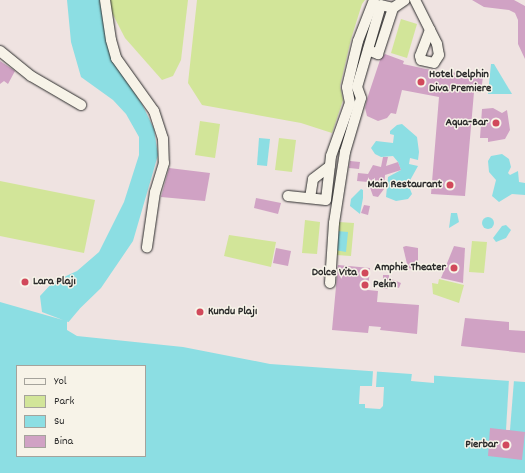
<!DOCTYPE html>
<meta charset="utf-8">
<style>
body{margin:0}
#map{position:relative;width:525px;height:473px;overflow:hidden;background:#efe3e1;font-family:Dekko,sans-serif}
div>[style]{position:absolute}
.green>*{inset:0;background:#d2e599}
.water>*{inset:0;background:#8cdee3}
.round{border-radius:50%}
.pier>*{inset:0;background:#efe3e1}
.stream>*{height:2px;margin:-1px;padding:0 1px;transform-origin:1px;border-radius:1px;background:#8cdee3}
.building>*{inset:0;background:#d0a2c4}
.roads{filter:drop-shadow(0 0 1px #2b2b2b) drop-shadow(0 0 1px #2b2b2b)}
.minor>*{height:10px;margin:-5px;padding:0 5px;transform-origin:5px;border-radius:5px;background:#f7f3e8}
.dots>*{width:11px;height:11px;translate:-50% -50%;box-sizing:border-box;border:2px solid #f7f3e8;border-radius:50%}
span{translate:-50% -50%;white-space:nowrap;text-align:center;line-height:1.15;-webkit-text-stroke:3px #f7f3e8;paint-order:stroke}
.poi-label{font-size:12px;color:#2b2b2b;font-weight:700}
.left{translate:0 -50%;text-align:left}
.right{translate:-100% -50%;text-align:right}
.legend{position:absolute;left:16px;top:365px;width:130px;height:92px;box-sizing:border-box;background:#f7f3e8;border:1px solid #a5a39c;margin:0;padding:5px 7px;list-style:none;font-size:12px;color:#2b2b2b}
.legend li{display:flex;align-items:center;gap:8px;height:20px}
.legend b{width:20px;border:1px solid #a5a39c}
</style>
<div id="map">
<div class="green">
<i style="clip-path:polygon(109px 0,188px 0,181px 60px,173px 76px,162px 80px,125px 38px,109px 7px)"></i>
<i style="clip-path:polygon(197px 0,365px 0,362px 4px,351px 39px,340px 86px,343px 100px,332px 133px,301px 123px,202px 105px,188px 83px)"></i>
<i style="clip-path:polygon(401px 19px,417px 24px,407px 58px,391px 53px)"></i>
<i style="clip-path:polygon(200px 121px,220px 124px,215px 158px,195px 155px)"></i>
<i style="clip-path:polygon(279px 138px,296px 140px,292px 172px,275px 170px)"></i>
<i style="clip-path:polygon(0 181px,95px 200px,84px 253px,0 236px)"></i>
<i style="clip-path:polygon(305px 220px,320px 222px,317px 254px,302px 253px)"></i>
<i style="clip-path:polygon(339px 222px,354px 223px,351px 256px,336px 255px)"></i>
<i style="clip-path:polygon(229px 235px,276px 242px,271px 267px,224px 256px)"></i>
<i style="clip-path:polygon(472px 241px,487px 242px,484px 273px,469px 272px)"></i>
<i style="clip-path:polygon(439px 279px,464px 285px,459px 303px,433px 294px,432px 283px,438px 284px)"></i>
</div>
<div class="water">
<i style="clip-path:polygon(evenodd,67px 0,101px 0,116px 65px,142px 104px,154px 129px,158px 155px,133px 241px,101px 288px,67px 321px,67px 330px,77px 336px,183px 347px,270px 364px,525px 382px,525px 473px,0 473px,0 302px,63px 320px,42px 312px,40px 296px,53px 282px,77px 271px,99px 252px,124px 202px,139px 155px,139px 137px,126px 114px,113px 100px,81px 77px,71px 42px,67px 0,17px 366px,145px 366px,145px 456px,17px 456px,17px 366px)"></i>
<i style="clip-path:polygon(491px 64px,494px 64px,512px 94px,488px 94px)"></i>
<i style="clip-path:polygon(402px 124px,417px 137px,419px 152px,418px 160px,410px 158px,409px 164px,418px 166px,408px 184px,412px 194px,408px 199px,396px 201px,386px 197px,388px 177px,401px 170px,398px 162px,393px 156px,381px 157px,375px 154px,371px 148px,376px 141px,393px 143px,394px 135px,390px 134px,390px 131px,397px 125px)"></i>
<i style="clip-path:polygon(259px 138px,270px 139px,267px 166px,257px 165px)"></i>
<i style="clip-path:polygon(502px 154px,509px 159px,511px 167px,508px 173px,510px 175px,518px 171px,519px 182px,525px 183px,525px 195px,512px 194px,499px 202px,492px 196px,496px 180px,489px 172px,488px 161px,491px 156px)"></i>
<i style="clip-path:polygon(361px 189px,363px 190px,363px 198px,360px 214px,350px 206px,351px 199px)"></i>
<i style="clip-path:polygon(451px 213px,457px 213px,459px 222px,449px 228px)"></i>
<i class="round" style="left:482px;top:217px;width:12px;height:12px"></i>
<i style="clip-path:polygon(506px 225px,511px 230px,506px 238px,496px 242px,493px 238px,502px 226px)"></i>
<i style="clip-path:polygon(337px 231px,348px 232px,346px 252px,335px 250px)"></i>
</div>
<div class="pier">
<i style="clip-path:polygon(373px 371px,377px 371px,376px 387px,384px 387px,383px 406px,380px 409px,365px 408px,365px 404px,359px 404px,360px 386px,372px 386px)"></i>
<i style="clip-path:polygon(412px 373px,434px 374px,434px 383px,411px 381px)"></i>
<i style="clip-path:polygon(509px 379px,514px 380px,510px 430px,506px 430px)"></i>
</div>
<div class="stream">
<i style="left:68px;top:321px;width:16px;rotate:-50deg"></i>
</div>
<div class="building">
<i style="clip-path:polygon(472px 0,514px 0,525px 6px,525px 59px,518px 44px,518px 20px,515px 13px,509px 10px,484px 7px)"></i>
<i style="clip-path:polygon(385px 54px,404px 61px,403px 64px,426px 69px,483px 76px,481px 93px,474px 92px,465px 196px,431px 194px,439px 97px,402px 90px,396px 114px,391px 113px,387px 118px,378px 121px,367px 116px,365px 108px,367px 99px,380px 60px)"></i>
<i style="clip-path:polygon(0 61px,15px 71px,8px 84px,4px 81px,0 84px)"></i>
<i style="clip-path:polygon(493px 108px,502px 113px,507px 110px,510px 130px,505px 139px,488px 142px,488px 138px,480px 138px,482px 109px)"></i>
<i style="clip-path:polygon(383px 157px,388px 157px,386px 166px,398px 162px,401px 170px,385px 175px,384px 189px,378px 197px,373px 196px,368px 182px,357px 181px,358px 173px,368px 174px,373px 165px,381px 167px)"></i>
<i style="clip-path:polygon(350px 161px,360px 162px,359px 169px,349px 168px)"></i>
<i style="clip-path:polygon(169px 168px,210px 173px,205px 201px,161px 197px)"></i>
<i style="clip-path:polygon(256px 198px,281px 203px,278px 214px,254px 208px)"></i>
<i style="clip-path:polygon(364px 205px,370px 206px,368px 215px,361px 213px)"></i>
<i style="clip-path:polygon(406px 246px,418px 248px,418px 270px,408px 268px,403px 247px)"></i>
<i style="clip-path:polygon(454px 246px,465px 248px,463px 283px,441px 278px)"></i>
<i style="clip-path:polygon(276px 248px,291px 251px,288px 266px,273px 263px)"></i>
<i style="clip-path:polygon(338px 265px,370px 268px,368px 290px,378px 291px,377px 302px,419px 305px,417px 334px,380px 330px,381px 327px,369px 326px,368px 333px,332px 330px)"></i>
<i style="clip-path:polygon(383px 275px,389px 275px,389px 278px,401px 283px,399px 288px,389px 284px,388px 289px,383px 289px)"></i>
<i style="clip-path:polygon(465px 318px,509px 322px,509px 330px,525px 331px,525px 353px,461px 346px)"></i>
<i style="clip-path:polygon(490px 428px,525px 432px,522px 460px,488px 456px)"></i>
</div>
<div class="roads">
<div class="minor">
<i style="left:105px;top:0;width:40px;rotate:81.5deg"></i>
<i style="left:111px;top:40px;width:19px;rotate:74deg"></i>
<i style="left:116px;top:58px;width:65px;rotate:54.4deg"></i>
<i style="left:154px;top:111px;width:29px;rotate:72deg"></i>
<i style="left:163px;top:139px;width:24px;rotate:88deg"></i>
<i style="left:164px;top:163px;width:30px;rotate:107deg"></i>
<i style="left:155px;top:192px;width:56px;rotate:98.3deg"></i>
<i style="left:415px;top:0;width:49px;rotate:63.4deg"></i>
<i style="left:437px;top:44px;width:11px;rotate:80deg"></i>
<i style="left:439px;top:55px;width:9px;rotate:122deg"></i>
<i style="left:434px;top:63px;width:13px;rotate:-167deg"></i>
<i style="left:421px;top:60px;width:4px;rotate:-104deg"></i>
<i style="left:420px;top:56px;width:28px;rotate:-69deg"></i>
<i style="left:368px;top:50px;width:11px;rotate:22deg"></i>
<i style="left:378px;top:54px;width:48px;rotate:-71.9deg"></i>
<i style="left:0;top:51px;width:40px;rotate:39deg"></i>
<i style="left:31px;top:76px;width:58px;rotate:30.1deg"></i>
<i style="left:288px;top:196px;width:38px;rotate:6deg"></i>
<i style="left:326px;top:200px;width:44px;rotate:-83.5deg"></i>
<i style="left:331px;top:156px;width:56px;rotate:-70.3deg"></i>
<i style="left:350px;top:103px;width:16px;rotate:-101deg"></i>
<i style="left:347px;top:87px;width:47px;rotate:-76.6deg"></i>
<i style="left:358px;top:41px;width:44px;rotate:-68.7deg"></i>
<i style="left:310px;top:198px;width:19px;rotate:-81deg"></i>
<i style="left:313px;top:179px;width:21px;rotate:-37deg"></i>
<i style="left:330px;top:283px;width:60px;rotate:-86.2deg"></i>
<i style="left:334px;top:223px;width:72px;rotate:-81.2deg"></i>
<i style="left:345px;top:152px;width:56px;rotate:-73.5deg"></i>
<i style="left:361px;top:98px;width:12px;rotate:-110deg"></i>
<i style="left:357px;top:87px;width:85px;rotate:-73.7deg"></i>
<i style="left:381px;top:5px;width:12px;rotate:14deg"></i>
<i style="left:393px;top:8px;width:14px;rotate:-34deg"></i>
</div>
</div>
<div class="dots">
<i style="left:421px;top:82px;background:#d1495b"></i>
<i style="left:496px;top:123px;background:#d1495b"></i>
<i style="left:450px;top:185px;background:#d1495b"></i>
<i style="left:454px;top:268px;background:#d1495b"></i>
<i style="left:365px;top:273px;background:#d1495b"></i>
<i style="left:25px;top:282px;background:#d1495b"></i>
<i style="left:365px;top:285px;background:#d1495b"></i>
<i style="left:200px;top:312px;background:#d1495b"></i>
<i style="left:506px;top:445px;background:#d1495b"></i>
</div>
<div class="poi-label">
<span class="left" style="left:429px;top:82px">Hotel Delphin<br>Diva Premiere</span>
<span class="right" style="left:488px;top:123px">Aqua-Bar</span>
<span class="right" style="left:442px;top:185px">Main Restaurant</span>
<span class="right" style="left:446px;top:268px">Amphie Theater</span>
<span class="right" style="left:357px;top:273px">Dolce Vita</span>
<span class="left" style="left:33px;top:282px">Lara Plajı</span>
<span class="left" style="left:373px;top:285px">Pekin</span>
<span class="left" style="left:208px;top:312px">Kundu Plajı</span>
<span class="right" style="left:498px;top:445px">Pierbar</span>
</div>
<ul class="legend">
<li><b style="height:5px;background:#f7f3e8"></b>Yol</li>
<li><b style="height:11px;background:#d2e599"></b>Park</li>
<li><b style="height:11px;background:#8cdee3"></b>Su</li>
<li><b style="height:11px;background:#d0a2c4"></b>Bina</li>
</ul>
</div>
